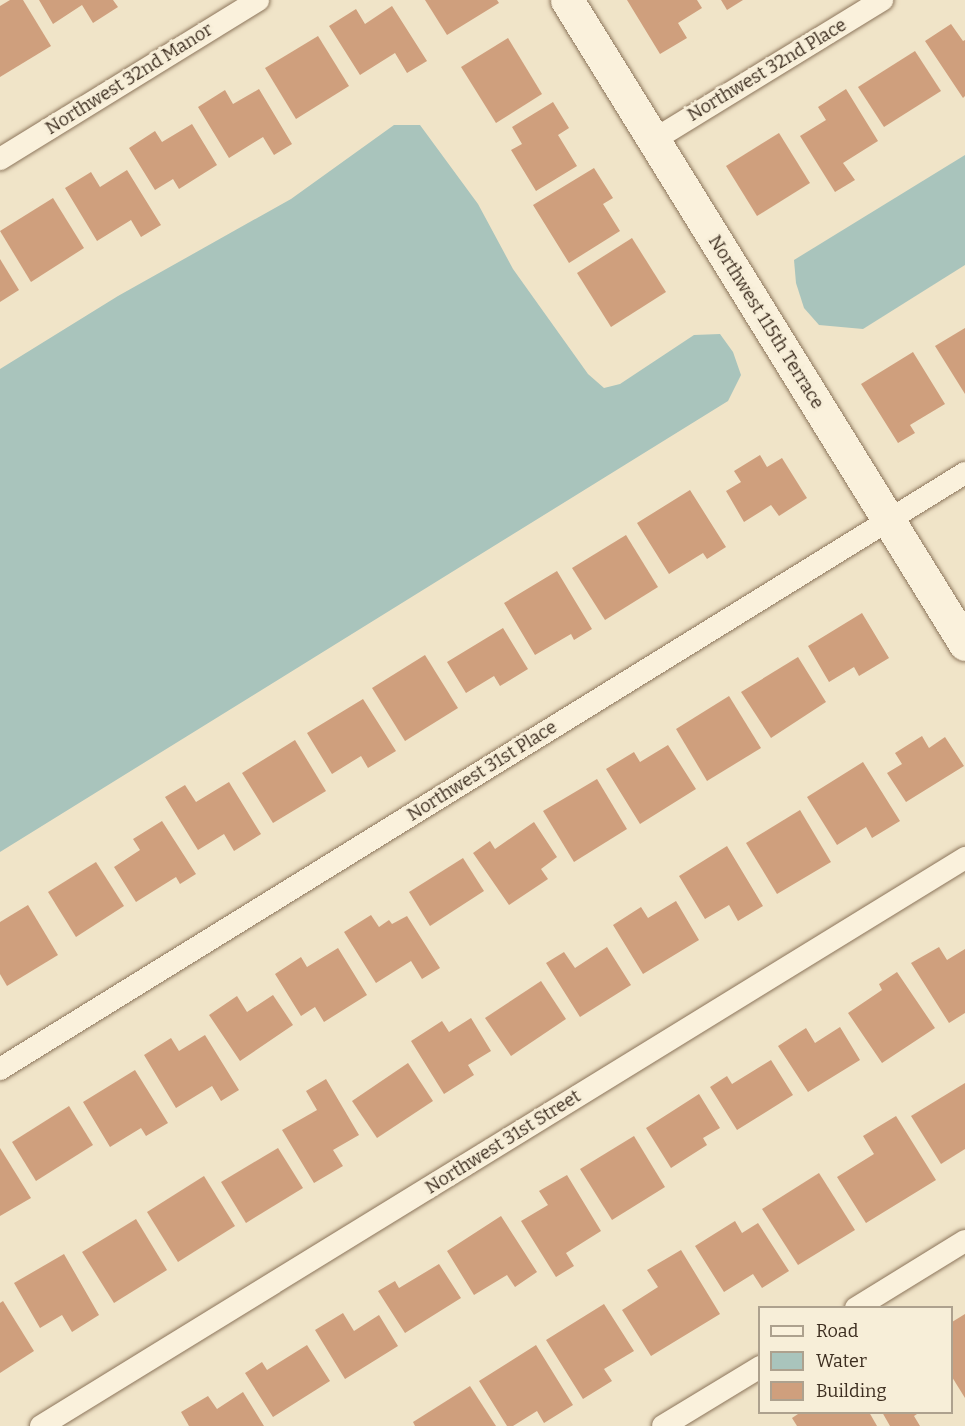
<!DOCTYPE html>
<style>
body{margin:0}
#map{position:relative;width:965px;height:1426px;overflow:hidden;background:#f0e4c8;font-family:Bitter,serif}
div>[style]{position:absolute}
.water>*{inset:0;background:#a9c4bc}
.building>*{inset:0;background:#cf9f7d}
.roads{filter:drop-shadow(0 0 2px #8d765c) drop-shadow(0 0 2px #8d765c)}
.street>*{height:22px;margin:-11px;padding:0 11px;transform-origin:11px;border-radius:11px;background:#faf1dc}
.secondary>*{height:33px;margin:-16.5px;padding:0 16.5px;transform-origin:16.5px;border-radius:16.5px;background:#faf1dc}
span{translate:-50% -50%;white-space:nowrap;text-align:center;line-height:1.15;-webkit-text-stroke:5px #f7eed8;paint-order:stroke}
.street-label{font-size:18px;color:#3d2e20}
.legend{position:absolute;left:758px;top:1306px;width:195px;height:108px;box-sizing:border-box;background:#f7eed8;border:2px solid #ada18e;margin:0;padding:8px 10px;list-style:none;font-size:18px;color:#3d2e20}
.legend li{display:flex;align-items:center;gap:12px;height:30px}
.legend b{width:30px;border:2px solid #ada18e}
</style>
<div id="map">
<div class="water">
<i style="clip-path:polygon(394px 125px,420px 125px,478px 204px,513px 269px,588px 374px,604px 388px,620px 384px,694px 335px,720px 334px,733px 352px,741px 375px,728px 401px,0 852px,0 369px,118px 296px,291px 199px)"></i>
<i style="clip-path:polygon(965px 155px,965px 265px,863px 329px,819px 325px,804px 308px,796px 283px,794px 260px)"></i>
</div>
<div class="building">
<i style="clip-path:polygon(10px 0,23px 0,51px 46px,0 77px,0 6px)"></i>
<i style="clip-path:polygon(39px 0,113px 0,118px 7px,93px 23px,82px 5px,53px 24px)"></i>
<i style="clip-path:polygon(425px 0,497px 0,499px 3px,447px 35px)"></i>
<i style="clip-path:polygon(627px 0,697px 0,702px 8px,678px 23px,687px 38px,660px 54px)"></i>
<i style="clip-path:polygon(721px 0,743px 0,727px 10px)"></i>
<i style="clip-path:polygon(392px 6px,427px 61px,407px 73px,395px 53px,360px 75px,329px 26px,356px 9px,365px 24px)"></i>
<i style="clip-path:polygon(951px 24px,963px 41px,965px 40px,965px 96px,963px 98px,925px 41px)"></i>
<i style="clip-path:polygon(318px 36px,349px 86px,296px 119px,265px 68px)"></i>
<i style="clip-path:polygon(508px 38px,542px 94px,496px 123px,461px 67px)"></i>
<i style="clip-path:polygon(915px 51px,941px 91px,884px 127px,858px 87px)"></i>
<i style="clip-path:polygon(259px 89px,292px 144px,274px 155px,263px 137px,229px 158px,198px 107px,225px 90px,233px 104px)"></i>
<i style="clip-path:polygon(846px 89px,878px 141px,843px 163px,855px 180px,835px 192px,800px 136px,826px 120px,818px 107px)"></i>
<i style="clip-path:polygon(553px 102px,569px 128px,558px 135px,577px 166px,536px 191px,511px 150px,522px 144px,512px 127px)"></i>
<i style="clip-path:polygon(192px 124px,217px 165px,179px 189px,173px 179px,155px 190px,129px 148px,155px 131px,162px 142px)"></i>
<i style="clip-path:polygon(779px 133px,810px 183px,757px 216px,726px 166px)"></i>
<i style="clip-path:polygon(594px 168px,613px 198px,603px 204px,620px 231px,569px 263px,533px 205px)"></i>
<i style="clip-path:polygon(127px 170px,161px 225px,141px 237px,131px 220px,97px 241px,65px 188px,91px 172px,100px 187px)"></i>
<i style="clip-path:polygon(53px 198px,84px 248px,31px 282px,0 231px)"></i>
<i style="clip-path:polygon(632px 238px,666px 292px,611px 327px,577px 273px)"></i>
<i style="clip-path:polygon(0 259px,19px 290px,0 302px)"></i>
<i style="clip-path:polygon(965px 328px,965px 394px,935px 346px)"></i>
<i style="clip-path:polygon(913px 352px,945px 404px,910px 425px,915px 433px,898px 443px,861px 384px)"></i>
<i style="clip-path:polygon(760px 455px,767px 467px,782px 458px,807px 498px,779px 516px,771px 505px,744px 522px,726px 491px,741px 482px,734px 471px)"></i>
<i style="clip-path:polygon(690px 490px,726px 547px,707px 559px,703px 553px,669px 574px,637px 523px)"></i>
<i style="clip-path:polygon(626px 535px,658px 587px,605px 620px,572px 568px)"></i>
<i style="clip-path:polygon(557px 571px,592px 629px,574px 640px,571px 634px,535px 655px,504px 603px)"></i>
<i style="clip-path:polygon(862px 613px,889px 658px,859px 676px,854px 667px,829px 682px,808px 646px)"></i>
<i style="clip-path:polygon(503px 628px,528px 669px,500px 686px,494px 676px,466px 693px,447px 662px)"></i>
<i style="clip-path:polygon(425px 655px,458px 708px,405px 741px,372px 688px)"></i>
<i style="clip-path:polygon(798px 657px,826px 702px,771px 738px,741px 692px)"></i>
<i style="clip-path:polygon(729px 696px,761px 748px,707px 781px,676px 729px)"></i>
<i style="clip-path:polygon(363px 699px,396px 751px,368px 768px,361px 756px,332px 774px,307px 733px)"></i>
<i style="clip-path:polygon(922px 736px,929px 748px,945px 737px,964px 766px,906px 802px,887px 773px,902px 764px,895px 753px)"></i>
<i style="clip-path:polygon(295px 740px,326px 791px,273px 823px,242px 773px)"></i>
<i style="clip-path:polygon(668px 745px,696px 789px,640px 824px,606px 769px,634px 752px,640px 762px)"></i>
<i style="clip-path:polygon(863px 762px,900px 821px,872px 838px,866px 827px,837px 845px,807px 797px)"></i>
<i style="clip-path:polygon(597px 779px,627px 829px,574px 862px,543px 811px)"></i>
<i style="clip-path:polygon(229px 782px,261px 834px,234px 851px,224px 834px,198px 850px,165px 797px,185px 785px,196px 802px)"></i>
<i style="clip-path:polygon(800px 810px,831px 862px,777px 894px,746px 843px)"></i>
<i style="clip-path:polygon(162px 821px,196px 874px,180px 884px,176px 877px,136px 902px,114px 867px,140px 850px,133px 839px)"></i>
<i style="clip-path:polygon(534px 822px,557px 857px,541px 869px,548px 879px,509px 905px,473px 853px,490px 841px,495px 849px)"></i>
<i style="clip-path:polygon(727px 846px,763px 906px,738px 921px,729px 905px,705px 919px,679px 876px)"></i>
<i style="clip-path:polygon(463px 858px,484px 891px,430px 926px,409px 892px)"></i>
<i style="clip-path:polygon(96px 862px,124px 906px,76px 937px,48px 892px)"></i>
<i style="clip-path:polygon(676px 901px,699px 940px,643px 974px,613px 925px,641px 907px,648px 918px)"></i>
<i style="clip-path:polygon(28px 905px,58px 955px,7px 986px,0 974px,0 922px)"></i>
<i style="clip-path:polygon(371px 915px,379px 927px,389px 920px,392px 924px,407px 916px,440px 968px,422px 979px,411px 961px,376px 983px,344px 932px)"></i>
<i style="clip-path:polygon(607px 947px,631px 985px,580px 1017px,546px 963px,564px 952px,575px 968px)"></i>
<i style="clip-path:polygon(939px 947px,947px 960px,965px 949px,965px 1013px,949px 1023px,911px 963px)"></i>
<i style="clip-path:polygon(338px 948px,367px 995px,324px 1022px,315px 1007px,301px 1016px,275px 974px,301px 957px,307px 967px)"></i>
<i style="clip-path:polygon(897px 972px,935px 1028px,882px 1063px,848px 1013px,882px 990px,879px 984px)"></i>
<i style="clip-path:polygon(541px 981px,566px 1019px,511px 1056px,485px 1018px)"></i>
<i style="clip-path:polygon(273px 995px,293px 1025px,240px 1061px,209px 1015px,237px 996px,247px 1012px)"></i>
<i style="clip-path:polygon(471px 1018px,491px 1051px,468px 1065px,474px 1075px,444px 1094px,411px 1041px,442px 1021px,449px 1032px)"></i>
<i style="clip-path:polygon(840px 1027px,860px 1060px,808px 1092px,778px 1046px,806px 1028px,815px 1043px)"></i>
<i style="clip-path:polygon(205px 1035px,239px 1090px,221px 1101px,212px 1086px,176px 1108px,144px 1055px,171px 1038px,179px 1051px)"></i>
<i style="clip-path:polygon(771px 1060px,793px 1095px,737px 1130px,710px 1087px,727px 1076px,732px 1084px)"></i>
<i style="clip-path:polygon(408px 1063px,433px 1101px,377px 1138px,352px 1101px)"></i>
<i style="clip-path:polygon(135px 1070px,168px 1123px,146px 1136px,141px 1128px,110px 1147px,83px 1102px)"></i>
<i style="clip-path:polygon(326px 1079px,359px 1135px,333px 1150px,343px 1166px,314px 1183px,282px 1130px,317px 1110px,306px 1091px)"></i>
<i style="clip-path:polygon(965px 1083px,965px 1149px,941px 1164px,911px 1116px)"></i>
<i style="clip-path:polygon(699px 1094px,720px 1128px,703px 1138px,707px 1145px,671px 1168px,646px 1128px)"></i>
<i style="clip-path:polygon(69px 1106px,93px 1145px,36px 1181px,12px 1142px)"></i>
<i style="clip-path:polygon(896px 1116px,936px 1180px,866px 1223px,837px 1177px,874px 1154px,863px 1136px)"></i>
<i style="clip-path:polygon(634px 1136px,665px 1187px,612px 1220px,580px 1169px)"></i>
<i style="clip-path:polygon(0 1148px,31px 1198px,0 1216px)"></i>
<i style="clip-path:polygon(278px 1148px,303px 1188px,246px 1223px,221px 1182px)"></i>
<i style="clip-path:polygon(819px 1173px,855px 1230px,798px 1265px,762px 1209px)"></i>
<i style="clip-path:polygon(567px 1175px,601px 1231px,566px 1253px,574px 1266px,556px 1277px,521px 1221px,548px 1205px,539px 1191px)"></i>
<i style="clip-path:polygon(204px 1176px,235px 1226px,178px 1262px,147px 1212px)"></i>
<i style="clip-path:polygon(501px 1216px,537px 1272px,515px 1287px,507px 1275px,474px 1295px,447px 1251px)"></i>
<i style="clip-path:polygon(136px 1219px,167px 1270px,114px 1303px,82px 1252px)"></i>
<i style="clip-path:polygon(735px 1221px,742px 1233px,758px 1223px,789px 1271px,762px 1288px,753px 1274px,724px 1292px,695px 1246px)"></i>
<i style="clip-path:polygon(681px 1250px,720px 1314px,651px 1356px,622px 1310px,658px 1287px,647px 1270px)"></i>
<i style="clip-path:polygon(64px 1254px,99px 1315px,72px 1332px,62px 1315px,40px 1328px,14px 1283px)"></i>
<i style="clip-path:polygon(439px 1264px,461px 1298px,405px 1333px,378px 1291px,395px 1281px,399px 1288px)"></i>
<i style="clip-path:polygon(3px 1301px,34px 1351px,0 1373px,0 1303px)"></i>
<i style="clip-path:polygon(604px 1304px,634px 1351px,604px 1369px,612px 1381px,583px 1399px,546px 1340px)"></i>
<i style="clip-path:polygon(343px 1313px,354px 1331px,379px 1315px,398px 1346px,345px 1379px,315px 1330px)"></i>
<i style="clip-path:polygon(965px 1314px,965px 1398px,952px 1377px,952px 1322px)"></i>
<i style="clip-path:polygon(307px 1345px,330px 1381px,273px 1417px,245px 1373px,262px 1362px,267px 1370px)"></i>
<i style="clip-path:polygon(536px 1345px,573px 1405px,544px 1423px,537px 1411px,513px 1426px,507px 1426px,479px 1381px)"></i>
<i style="clip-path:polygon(470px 1386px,496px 1426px,415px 1426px,413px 1422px)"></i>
<i style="clip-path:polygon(243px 1392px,264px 1426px,189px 1426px,181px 1412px,208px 1396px,217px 1409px)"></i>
<i style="clip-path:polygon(801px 1412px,869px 1412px,877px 1426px,797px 1426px,792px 1418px)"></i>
<i style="clip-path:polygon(882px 1412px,920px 1412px,914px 1416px,920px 1426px,890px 1426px)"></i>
</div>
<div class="roads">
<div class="street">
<i style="left:652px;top:141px;width:270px;rotate:-31.5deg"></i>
<i style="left:0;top:159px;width:303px;rotate:-31.6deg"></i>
<i style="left:0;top:1069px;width:1134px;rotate:-31.7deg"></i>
<i style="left:856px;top:1308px;width:128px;rotate:-31.6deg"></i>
<i style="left:41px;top:1426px;width:1085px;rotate:-31.58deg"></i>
<i style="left:663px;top:1426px;width:114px;rotate:-31.3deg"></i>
</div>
<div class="secondary">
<i style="left:567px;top:0;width:757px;rotate:58.28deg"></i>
</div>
</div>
<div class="street-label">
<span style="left:767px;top:70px;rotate:-31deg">Northwest 32nd Place</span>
<span style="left:129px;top:79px;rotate:-32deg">Northwest 32nd Manor</span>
<span style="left:766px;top:322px;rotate:58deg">Northwest 115th Terrace</span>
<span style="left:482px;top:771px;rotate:-32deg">Northwest 31st Place</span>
<span style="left:503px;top:1142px;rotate:-32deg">Northwest 31st Street</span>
</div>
<ul class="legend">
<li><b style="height:8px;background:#faf1dc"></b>Road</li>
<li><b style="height:16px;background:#a9c4bc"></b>Water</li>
<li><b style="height:16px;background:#cf9f7d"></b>Building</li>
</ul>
</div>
